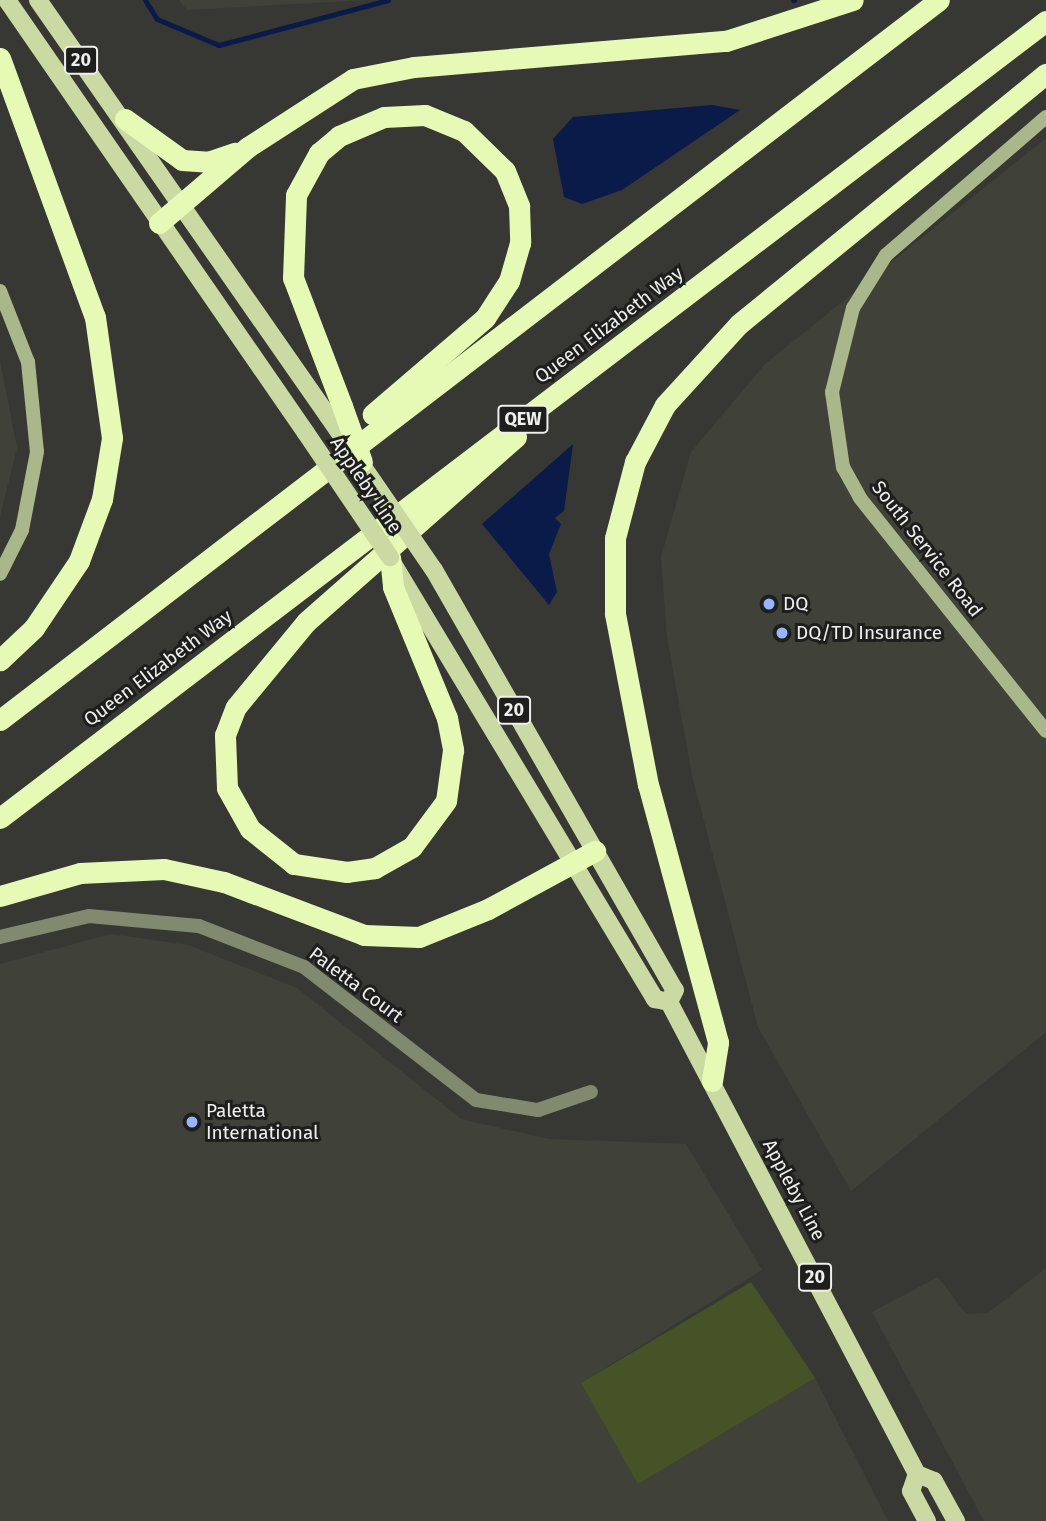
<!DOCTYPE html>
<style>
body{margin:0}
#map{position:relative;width:1046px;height:1521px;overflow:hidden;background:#373834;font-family:"Fira Sans",sans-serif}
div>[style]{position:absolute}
.built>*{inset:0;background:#404239}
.green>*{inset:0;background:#475227}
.water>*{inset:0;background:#0a1a49}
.stream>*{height:5px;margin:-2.5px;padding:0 2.5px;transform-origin:2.5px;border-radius:2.5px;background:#0a1a49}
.street>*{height:14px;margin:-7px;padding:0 7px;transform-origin:7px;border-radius:7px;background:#81896e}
.secondary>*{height:14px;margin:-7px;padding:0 7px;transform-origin:7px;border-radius:7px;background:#aab78b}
.primary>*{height:18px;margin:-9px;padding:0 9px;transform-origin:9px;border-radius:9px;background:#cadaa2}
.highway>*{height:21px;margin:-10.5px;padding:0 10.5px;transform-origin:10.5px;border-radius:10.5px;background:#e6fab6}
.primary-bridge>*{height:18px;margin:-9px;padding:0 9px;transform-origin:9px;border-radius:9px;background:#cadaa2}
.highway-bridge>*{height:21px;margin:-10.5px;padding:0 10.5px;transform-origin:10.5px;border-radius:10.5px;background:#e6fab6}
.dots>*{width:19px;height:19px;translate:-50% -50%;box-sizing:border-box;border:4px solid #1e1f1d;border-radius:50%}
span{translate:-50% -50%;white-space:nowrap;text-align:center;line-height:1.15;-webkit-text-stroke:6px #1e1f1d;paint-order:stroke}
.shield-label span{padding:2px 5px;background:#1e1f1d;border:2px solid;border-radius:5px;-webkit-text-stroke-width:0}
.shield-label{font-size:18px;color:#eff0ee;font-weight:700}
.street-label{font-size:19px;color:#eff0ee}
.poi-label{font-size:19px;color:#eff0ee}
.left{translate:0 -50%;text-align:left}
</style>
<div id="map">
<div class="built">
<i style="clip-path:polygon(179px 0,368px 0,187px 10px)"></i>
<i style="clip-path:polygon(1046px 138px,1046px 1032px,851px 1191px,758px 1027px,692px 775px,667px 637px,661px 557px,691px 452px,765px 364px)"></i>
<i style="clip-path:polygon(0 360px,17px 448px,0 516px)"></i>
<i style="clip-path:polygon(111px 934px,188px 945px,297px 988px,461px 1119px,549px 1139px,686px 1144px,762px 1270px,581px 1383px,639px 1483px,815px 1378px,888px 1521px,0 1521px,0 964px)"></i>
<i style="clip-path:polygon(1046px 1268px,1046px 1521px,984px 1521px,872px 1312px,938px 1277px,966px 1314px,988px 1313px)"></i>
</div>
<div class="green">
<i style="clip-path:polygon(751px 1282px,815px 1378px,638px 1484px,581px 1383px)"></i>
</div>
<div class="water">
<i style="clip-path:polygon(712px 105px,740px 110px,622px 190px,582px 204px,564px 197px,553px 139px,573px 117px)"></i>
<i style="clip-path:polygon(573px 444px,564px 511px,555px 518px,561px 524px,549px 554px,557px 592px,549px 605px,482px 524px)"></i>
</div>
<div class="stream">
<i style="left:145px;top:0;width:22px;rotate:58deg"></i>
<i style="left:157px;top:19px;width:67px;rotate:22.8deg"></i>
<i style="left:219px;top:45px;width:175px;rotate:-14.9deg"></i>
<i style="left:793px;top:0;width:1px"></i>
</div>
<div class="street">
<i style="left:0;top:937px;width:91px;rotate:-13.3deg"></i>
<i style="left:89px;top:916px;width:110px;rotate:5.2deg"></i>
<i style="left:199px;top:926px;width:113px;rotate:21.3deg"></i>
<i style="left:304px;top:967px;width:217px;rotate:37.7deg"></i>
<i style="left:476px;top:1100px;width:63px;rotate:9.2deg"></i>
<i style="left:538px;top:1110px;width:56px;rotate:-18.8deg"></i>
</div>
<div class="secondary">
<i style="left:1046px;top:117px;width:211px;rotate:139.2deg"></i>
<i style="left:886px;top:255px;width:62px;rotate:121.9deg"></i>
<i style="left:853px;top:308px;width:87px;rotate:104deg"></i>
<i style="left:832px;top:392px;width:76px;rotate:81.7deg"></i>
<i style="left:843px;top:467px;width:35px;rotate:61deg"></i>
<i style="left:860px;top:498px;width:298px;rotate:51.4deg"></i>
<i style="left:0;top:291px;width:76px;rotate:68.5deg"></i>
<i style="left:28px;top:362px;width:90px;rotate:84.3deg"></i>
<i style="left:37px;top:452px;width:79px;rotate:100.9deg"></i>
<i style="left:22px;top:530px;width:49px;rotate:116.6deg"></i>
</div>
<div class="primary">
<i style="left:7px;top:0;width:526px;rotate:55.37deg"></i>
<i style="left:38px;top:0;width:507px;rotate:55.12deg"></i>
<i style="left:390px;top:559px;width:514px;rotate:58.94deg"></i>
<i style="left:655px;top:999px;width:14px;rotate:12deg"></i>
<i style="left:434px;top:570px;width:484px;rotate:60.2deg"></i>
<i style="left:675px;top:990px;width:13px;rotate:117deg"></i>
<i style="left:669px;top:1002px;width:533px;rotate:62.28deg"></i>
<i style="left:917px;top:1474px;width:18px;rotate:22deg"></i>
<i style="left:934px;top:1481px;width:46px;rotate:61.2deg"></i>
<i style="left:917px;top:1474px;width:18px;rotate:109deg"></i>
<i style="left:911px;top:1491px;width:34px;rotate:62deg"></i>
</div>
<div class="highway">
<i style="left:0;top:58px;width:276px;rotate:69.9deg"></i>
<i style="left:95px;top:317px;width:122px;rotate:82deg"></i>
<i style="left:112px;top:438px;width:62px;rotate:99.3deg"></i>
<i style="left:102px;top:499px;width:66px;rotate:110.4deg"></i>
<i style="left:79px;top:561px;width:81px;rotate:123.9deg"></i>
<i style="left:34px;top:628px;width:47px;rotate:136.7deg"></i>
<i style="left:125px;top:119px;width:70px;rotate:35.7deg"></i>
<i style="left:182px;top:160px;width:26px;rotate:4deg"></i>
<i style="left:208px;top:162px;width:28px;rotate:-19deg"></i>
<i style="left:159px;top:223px;width:117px;rotate:-40.5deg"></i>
<i style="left:248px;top:147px;width:125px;rotate:-32.9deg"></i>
<i style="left:353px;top:79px;width:62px;rotate:-11.1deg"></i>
<i style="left:414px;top:67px;width:313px;rotate:-4.8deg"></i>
<i style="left:726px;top:41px;width:133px;rotate:-17.9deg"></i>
<i style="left:342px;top:406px;width:137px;rotate:-110.9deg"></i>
<i style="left:293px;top:278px;width:83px;rotate:-87.9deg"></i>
<i style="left:296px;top:195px;width:48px;rotate:-61.3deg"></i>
<i style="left:319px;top:153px;width:26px;rotate:-40deg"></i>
<i style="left:339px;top:136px;width:49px;rotate:-22.9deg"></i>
<i style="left:384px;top:117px;width:41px;rotate:-2.8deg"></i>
<i style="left:425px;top:115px;width:42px;rotate:22.3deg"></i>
<i style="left:464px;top:131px;width:57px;rotate:44.3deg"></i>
<i style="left:505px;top:171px;width:38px;rotate:68deg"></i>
<i style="left:519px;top:206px;width:37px;rotate:88deg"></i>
<i style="left:520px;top:243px;width:40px;rotate:106deg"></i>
<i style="left:509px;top:281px;width:44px;rotate:123deg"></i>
<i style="left:485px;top:318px;width:148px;rotate:139.4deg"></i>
<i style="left:390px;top:557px;width:30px;rotate:84deg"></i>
<i style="left:393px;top:587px;width:142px;rotate:67.6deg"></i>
<i style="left:447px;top:718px;width:33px;rotate:79deg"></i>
<i style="left:453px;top:750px;width:51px;rotate:97.8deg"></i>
<i style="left:446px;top:801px;width:57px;rotate:126.5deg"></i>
<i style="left:412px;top:847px;width:43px;rotate:150.4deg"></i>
<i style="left:375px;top:868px;width:28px;rotate:172deg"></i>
<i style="left:347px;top:872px;width:54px;rotate:-171.4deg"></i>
<i style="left:294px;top:864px;width:56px;rotate:-141.5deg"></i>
<i style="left:250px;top:829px;width:47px;rotate:-119.3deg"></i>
<i style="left:227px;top:788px;width:53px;rotate:-92.2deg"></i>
<i style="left:225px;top:735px;width:30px;rotate:-69deg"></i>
<i style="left:236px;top:707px;width:110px;rotate:-50.5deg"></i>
<i style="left:306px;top:622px;width:280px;rotate:-41.4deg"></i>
<i style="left:0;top:720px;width:1183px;rotate:-37.48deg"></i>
<i style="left:0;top:818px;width:1315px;rotate:-37.31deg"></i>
<i style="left:0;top:896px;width:83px;rotate:-16deg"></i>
<i style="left:80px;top:873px;width:84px;rotate:-2.7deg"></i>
<i style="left:164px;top:869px;width:61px;rotate:12.2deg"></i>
<i style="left:224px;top:882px;width:150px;rotate:20.7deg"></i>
<i style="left:364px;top:935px;width:55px;rotate:2.1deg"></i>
<i style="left:419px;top:937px;width:74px;rotate:-22.1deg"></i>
<i style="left:488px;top:909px;width:122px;rotate:-28.5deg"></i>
<i style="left:712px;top:1081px;width:39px;rotate:-81deg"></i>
<i style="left:718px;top:1042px;width:266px;rotate:-105.2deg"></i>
<i style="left:648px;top:785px;width:175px;rotate:-100.9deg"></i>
<i style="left:615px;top:613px;width:75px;rotate:-90deg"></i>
<i style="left:615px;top:538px;width:79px;rotate:-75.3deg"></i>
<i style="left:635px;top:462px;width:64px;rotate:-62.2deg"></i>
<i style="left:665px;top:405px;width:110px;rotate:-47.6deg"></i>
<i style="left:739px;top:324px;width:396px;rotate:-39.2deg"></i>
</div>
<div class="primary-bridge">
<i style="left:328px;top:416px;width:187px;rotate:55.5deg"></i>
<i style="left:306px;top:433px;width:150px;rotate:55.9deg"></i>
</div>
<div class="highway-bridge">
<i style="left:342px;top:406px;width:59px;rotate:70.3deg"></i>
</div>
<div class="dots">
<i style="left:769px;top:604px;background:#97b6fd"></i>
<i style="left:782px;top:633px;background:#97b6fd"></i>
<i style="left:192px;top:1122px;background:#97b6fd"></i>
</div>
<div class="shield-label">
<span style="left:81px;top:60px">20</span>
<span style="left:523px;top:419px">QEW</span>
<span style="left:514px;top:710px">20</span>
<span style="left:815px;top:1277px">20</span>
</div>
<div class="street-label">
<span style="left:609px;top:325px;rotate:-37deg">Queen Elizabeth Way</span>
<span style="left:366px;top:485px;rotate:56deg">Appleby Line</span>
<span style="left:927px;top:549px;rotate:52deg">South Service Road</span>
<span style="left:158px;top:668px;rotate:-37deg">Queen Elizabeth Way</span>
<span style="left:356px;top:985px;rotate:37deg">Paletta Court</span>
<span style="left:794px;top:1190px;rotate:62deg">Appleby Line</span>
</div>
<div class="poi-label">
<span class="left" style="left:783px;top:604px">DQ</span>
<span class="left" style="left:796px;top:633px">DQ/TD Insurance</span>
<span class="left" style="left:206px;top:1122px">Paletta<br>International</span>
</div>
</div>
